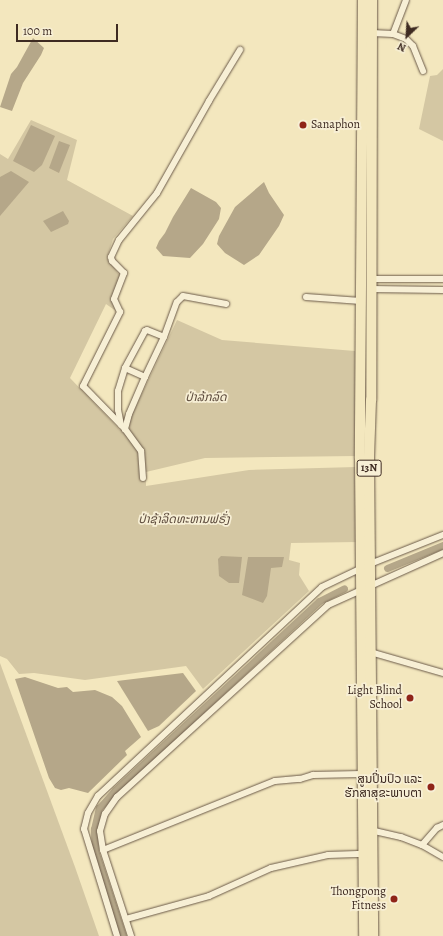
<!DOCTYPE html>
<meta charset="utf-8">
<style>
body{margin:0}
#map{position:relative;width:443px;height:936px;overflow:hidden;background:#f3e7be;font-family:Alegreya,"Noto Sans Lao",serif}
div>[style]{position:absolute}
.green>*{inset:0;background:#d4c7a3}
.water>*{inset:0;background:#b5a789}
.canal>*{height:7px;margin:-3.5px;padding:0 3.5px;transform-origin:3.5px;border-radius:3.5px;background:#b5a789}
.roads{filter:drop-shadow(0 0 1px #6b5a49) drop-shadow(0 0 1px #6b5a49)}
.minor>*{height:6px;margin:-3px;padding:0 3px;transform-origin:3px;border-radius:3px;background:#f7efd5}
.trunk>*{height:10px;margin:-5px;padding:0 5px;transform-origin:5px;border-radius:5px;background:#f3e7be}
.dots>*{width:11px;height:11px;translate:-50% -50%;box-sizing:border-box;border:2px solid #f7efd5;border-radius:50%}
span{translate:-50% -50%;white-space:nowrap;text-align:center;line-height:1.15;-webkit-text-stroke:3.5px #f7efd5;paint-order:stroke}
.shield-label span{padding:1px 3px;background:#f7efd5;border:1px solid;border-radius:3px;-webkit-text-stroke-width:0}
.shield-label{font-size:11px;color:#3e2b22;font-weight:700}
.poi-label{font-size:12px;color:#3e2b22}
.left{translate:0 -50%;text-align:left}
.right{translate:-100% -50%;text-align:right}
.park-label{font-size:12px;color:#5c4a3c;font-style:italic}
.north{position:absolute;left:387px;top:16px;width:40px;height:40px;-webkit-text-stroke:3px #f7efd5;paint-order:stroke;rotate:205deg;font-size:11px;font-weight:700;line-height:16px;text-align:center;color:#3e2b22}
.north::after{content:'';display:block;margin:auto;width:14px;height:18px;background:#3e2b22;clip-path:polygon(50% 0,100% 100%,50% 72%,0 100%)}
.scale{position:absolute;left:16px;top:24px;width:102px;height:18px;box-sizing:border-box;border:2px solid #3e2b22;border-top:0;padding-left:5px;font-size:12px;line-height:14px;white-space:nowrap;color:#3e2b22;-webkit-text-stroke:3px #f7efd5;paint-order:stroke}
</style>
<div id="map">
<div class="green">
<i style="clip-path:polygon(443px 69px,443px 141px,419px 129px,430px 76px,437px 75px)"></i>
<i style="clip-path:polygon(31px 120px,77px 140px,67px 180px,133px 216px,113px 239px,107px 258px,120px 276px,111px 298px,116px 311px,106px 304px,70px 378px,120px 430px,126px 427px,177px 320px,222px 340px,355px 351px,356px 456px,205px 458px,146px 472px,146px 486px,249px 470px,356px 467px,357px 542px,291px 543px,289px 560px,300px 563px,299px 575px,309px 591px,203px 689px,186px 666px,85px 680px,34px 673px,19px 674px,7px 659px,0 656px,0 154px,8px 159px)"></i>
<i style="clip-path:polygon(0 663px,75px 867px,99px 936px,0 936px)"></i>
</div>
<div class="water">
<i style="clip-path:polygon(33px 38px,44px 48px,41px 55px,23px 83px,12px 111px,0 107px,11px 74px,17px 67px)"></i>
<i style="clip-path:polygon(31px 125px,55px 136px,42px 165px,34px 172px,13px 161px)"></i>
<i style="clip-path:polygon(59px 141px,70px 145px,59px 173px,49px 168px)"></i>
<i style="clip-path:polygon(11px 171px,29px 182px,0 216px,0 177px)"></i>
<i style="clip-path:polygon(264px 182px,269px 193px,284px 215px,279px 226px,259px 255px,244px 265px,225px 253px,217px 244px,219px 236px,235px 207px)"></i>
<i style="clip-path:polygon(191px 188px,216px 202px,221px 208px,219px 219px,203px 244px,190px 258px,163px 256px,156px 248px,159px 241px,165px 233px,173px 217px)"></i>
<i style="clip-path:polygon(63px 211px,69px 221px,68px 224px,51px 232px,43px 221px)"></i>
<i style="clip-path:polygon(221px 556px,242px 557px,239px 583px,229px 583px,219px 576px,218px 559px)"></i>
<i style="clip-path:polygon(248px 557px,284px 557px,282px 567px,271px 568px,267px 596px,263px 603px,242px 595px)"></i>
<i style="clip-path:polygon(183px 673px,196px 691px,159px 726px,148px 731px,117px 681px)"></i>
<i style="clip-path:polygon(25px 677px,58px 688px,67px 687px,73px 692px,95px 690px,112px 697px,122px 706px,141px 737px,125px 751px,127px 755px,88px 793px,69px 788px,61px 790px,55px 788px,49px 778px,15px 679px)"></i>
</div>
<div class="canal">
<i style="left:387px;top:568px;width:61px;rotate:-22.3deg"></i>
<i style="left:123px;top:936px;width:89px;rotate:-108.2deg"></i>
<i style="left:95px;top:851px;width:22px;rotate:-93deg"></i>
<i style="left:94px;top:829px;width:22px;rotate:-77deg"></i>
<i style="left:99px;top:808px;width:24px;rotate:-48deg"></i>
<i style="left:115px;top:790px;width:278px;rotate:-42.8deg"></i>
<i style="left:319px;top:601px;width:28px;rotate:-27deg"></i>
</div>
<div class="roads">
<div class="minor">
<i style="left:372px;top:33px;width:21px;rotate:3deg"></i>
<i style="left:393px;top:34px;width:14px;rotate:21deg"></i>
<i style="left:406px;top:39px;width:10px;rotate:45deg"></i>
<i style="left:413px;top:46px;width:27px;rotate:68deg"></i>
<i style="left:393px;top:34px;width:36px;rotate:-69deg"></i>
<i style="left:371px;top:279px;width:72px"></i>
<i style="left:371px;top:289px;width:72px;rotate:0.8deg"></i>
<i style="left:306px;top:297px;width:55px;rotate:4.2deg"></i>
<i style="left:164px;top:337px;width:37px;rotate:-70deg"></i>
<i style="left:177px;top:302px;width:8px;rotate:-45deg"></i>
<i style="left:183px;top:296px;width:44px;rotate:10.5deg"></i>
<i style="left:125px;top:368px;width:42px;rotate:-61.6deg"></i>
<i style="left:145px;top:331px;width:2px;rotate:-27deg"></i>
<i style="left:147px;top:330px;width:18px;rotate:22deg"></i>
<i style="left:164px;top:337px;width:44px;rotate:115.4deg"></i>
<i style="left:121px;top:425px;width:15px;rotate:-101deg"></i>
<i style="left:118px;top:410px;width:19px;rotate:-90deg"></i>
<i style="left:118px;top:391px;width:24px;rotate:-73deg"></i>
<i style="left:125px;top:368px;width:22px;rotate:24deg"></i>
<i style="left:145px;top:377px;width:40px;rotate:113.4deg"></i>
<i style="left:129px;top:414px;width:16px;rotate:105deg"></i>
<i style="left:143px;top:478px;width:27px;rotate:-94deg"></i>
<i style="left:141px;top:451px;width:27px;rotate:-126deg"></i>
<i style="left:125px;top:429px;width:60px;rotate:-134.3deg"></i>
<i style="left:83px;top:386px;width:83px;rotate:-63.4deg"></i>
<i style="left:120px;top:312px;width:14px;rotate:-115deg"></i>
<i style="left:114px;top:299px;width:28px;rotate:-69deg"></i>
<i style="left:124px;top:273px;width:17px;rotate:-135deg"></i>
<i style="left:112px;top:261px;width:4px;rotate:-104deg"></i>
<i style="left:111px;top:257px;width:19px;rotate:-65deg"></i>
<i style="left:119px;top:240px;width:60px;rotate:-51deg"></i>
<i style="left:157px;top:193px;width:106px;rotate:-60.5deg"></i>
<i style="left:209px;top:101px;width:60px;rotate:-58.7deg"></i>
<i style="left:370px;top:652px;width:76px;rotate:16deg"></i>
<i style="left:370px;top:830px;width:32px;rotate:13deg"></i>
<i style="left:401px;top:837px;width:22px;rotate:21deg"></i>
<i style="left:422px;top:845px;width:24px;rotate:30deg"></i>
<i style="left:422px;top:845px;width:23px;rotate:-49deg"></i>
<i style="left:437px;top:828px;width:7px;rotate:-27deg"></i>
<i style="left:103px;top:850px;width:185px;rotate:-21.9deg"></i>
<i style="left:275px;top:781px;width:25px;rotate:-5deg"></i>
<i style="left:300px;top:779px;width:14px;rotate:-17deg"></i>
<i style="left:313px;top:775px;width:48px;rotate:-1.2deg"></i>
<i style="left:126px;top:919px;width:86px;rotate:-15.5deg"></i>
<i style="left:209px;top:896px;width:68px;rotate:-24.3deg"></i>
<i style="left:271px;top:868px;width:58px;rotate:-12.8deg"></i>
<i style="left:328px;top:855px;width:37px;rotate:-2deg"></i>
<i style="left:117px;top:936px;width:112px;rotate:-107.1deg"></i>
<i style="left:84px;top:829px;width:16px;rotate:-76deg"></i>
<i style="left:88px;top:813px;width:20px;rotate:-60deg"></i>
<i style="left:98px;top:796px;width:306px;rotate:-43deg"></i>
<i style="left:322px;top:587px;width:53px;rotate:-25.6deg"></i>
<i style="left:370px;top:564px;width:79px;rotate:-21.7deg"></i>
<i style="left:131px;top:936px;width:90px;rotate:-108deg"></i>
<i style="left:103px;top:850px;width:19px;rotate:-99deg"></i>
<i style="left:100px;top:831px;width:18px;rotate:-74deg"></i>
<i style="left:105px;top:814px;width:21px;rotate:-55deg"></i>
<i style="left:117px;top:797px;width:285px;rotate:-42.3deg"></i>
<i style="left:328px;top:605px;width:126px;rotate:-24.3deg"></i>
</div>
<div class="trunk">
<i style="left:363px;top:0;width:458px;rotate:90.4deg"></i>
<i style="left:360px;top:458px;width:478px;rotate:89.5deg"></i>
<i style="left:372px;top:0;width:400px;rotate:90.1deg"></i>
<i style="left:371px;top:400px;width:58px;rotate:92deg"></i>
<i style="left:369px;top:458px;width:478px;rotate:89.5deg"></i>
</div>
</div>
<div class="dots">
<i style="left:303px;top:125px;background:#8f2418"></i>
<i style="left:410px;top:698px;background:#8f2418"></i>
<i style="left:431px;top:787px;background:#8f2418"></i>
<i style="left:394px;top:899px;background:#8f2418"></i>
</div>
<div class="shield-label">
<span style="left:369px;top:468px">13N</span>
</div>
<div class="poi-label">
<span class="left" style="left:311px;top:125px">Sanaphon</span>
<span class="right" style="left:402px;top:698px">Light Blind<br>School</span>
<span class="right" style="left:422px;top:787px">ສູນປິ່ນປົວ ແລະ<br>ຮັກສາສຸຂະພາບຕາ</span>
<span class="right" style="left:386px;top:899px">Thongpong<br>Fitness</span>
</div>
<div class="park-label">
<span style="left:206px;top:398px">ປ່າລ້ກລົດ</span>
<span style="left:184px;top:520px">ປ່າຊ້າລິດທະຫານຟຣັ່ງ</span>
</div>
<div class="north">N</div>
<div class="scale">100 m</div>
</div>
